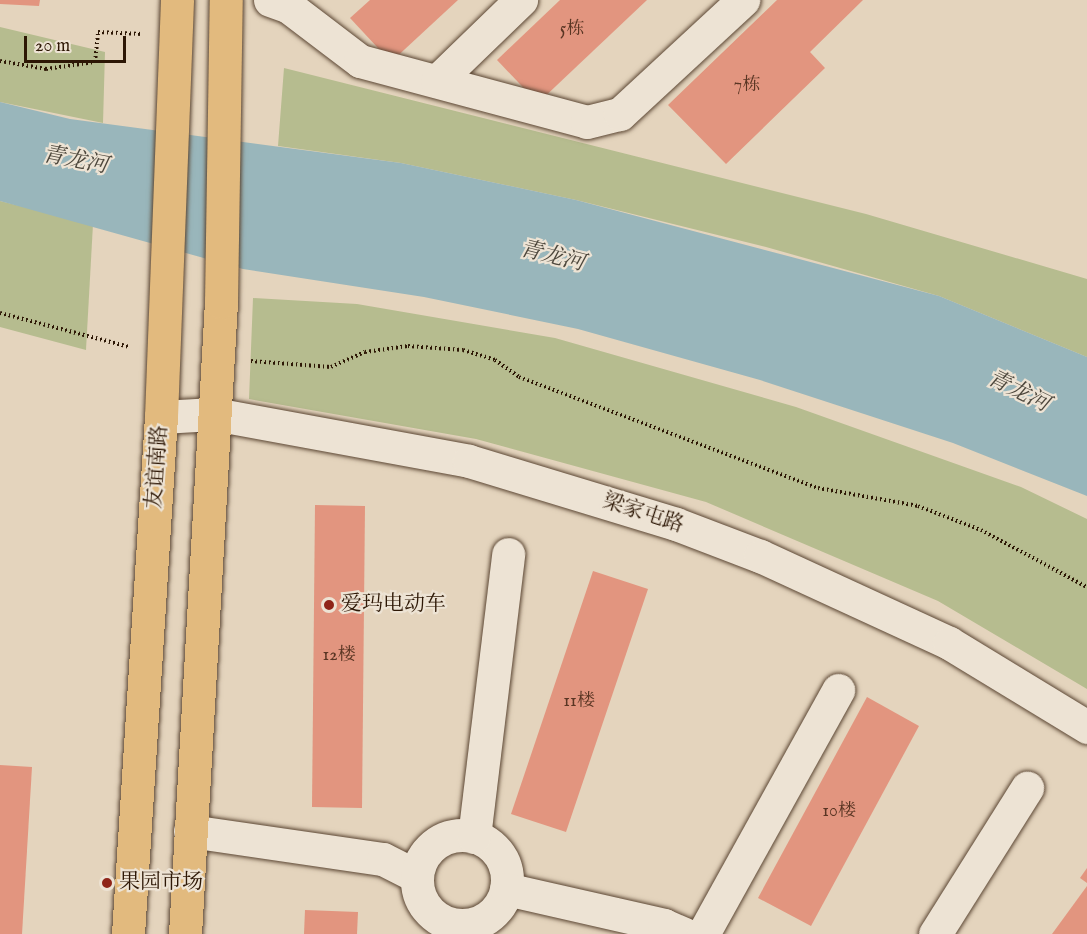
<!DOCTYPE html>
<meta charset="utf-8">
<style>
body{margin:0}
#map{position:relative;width:1087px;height:934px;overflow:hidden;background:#e4d4bd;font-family:"IM FELL English","Noto Serif SC",serif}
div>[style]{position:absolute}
.green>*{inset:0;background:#b6bc8f}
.water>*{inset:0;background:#99b6bb}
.building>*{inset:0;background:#e2957f}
.path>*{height:4px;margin-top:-2px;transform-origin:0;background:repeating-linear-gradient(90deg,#2d1705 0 1.5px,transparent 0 4.5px)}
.roads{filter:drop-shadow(0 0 2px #5b4633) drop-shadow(0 0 2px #5b4633)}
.minor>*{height:33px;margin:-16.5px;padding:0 16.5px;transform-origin:16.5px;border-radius:16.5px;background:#ede3d4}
.minor>.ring{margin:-16.5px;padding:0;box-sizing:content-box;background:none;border:33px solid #ede3d4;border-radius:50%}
.major>*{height:33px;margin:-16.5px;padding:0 16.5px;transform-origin:16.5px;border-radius:16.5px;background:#e2ba7e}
.dots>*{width:16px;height:16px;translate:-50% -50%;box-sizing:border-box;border:3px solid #ede3d4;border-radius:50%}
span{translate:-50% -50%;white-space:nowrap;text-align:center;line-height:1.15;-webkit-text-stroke:4.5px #ede3d4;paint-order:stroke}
.number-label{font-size:18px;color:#5a3624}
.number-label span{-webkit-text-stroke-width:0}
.street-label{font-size:21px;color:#2d1705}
.poi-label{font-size:21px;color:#2d1705}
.left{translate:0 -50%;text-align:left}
.water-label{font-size:22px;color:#4d473c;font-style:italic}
.scale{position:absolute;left:24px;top:36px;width:102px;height:27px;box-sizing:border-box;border:3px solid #2d1705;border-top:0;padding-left:8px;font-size:18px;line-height:21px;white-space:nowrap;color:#2d1705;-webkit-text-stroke:4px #ede3d4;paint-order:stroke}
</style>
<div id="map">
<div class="green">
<i style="clip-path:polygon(0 27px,105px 52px,103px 123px,0 102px)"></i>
<i style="clip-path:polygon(284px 68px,866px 214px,1087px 279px,1087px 357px,939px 296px,766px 247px,576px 200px,401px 163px,278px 146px)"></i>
<i style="clip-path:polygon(0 201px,93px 224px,86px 350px,0 327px)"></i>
<i style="clip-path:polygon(253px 298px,357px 304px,555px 338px,796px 407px,1021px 487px,1087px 519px,1087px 689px,938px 601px,706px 502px,476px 439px,249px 399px)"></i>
</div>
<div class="water">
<i style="clip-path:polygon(0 102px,70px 119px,401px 163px,576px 200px,939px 296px,1087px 357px,1087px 496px,953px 443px,760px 380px,578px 329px,424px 297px,243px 269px,0 201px)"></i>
</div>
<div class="building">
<i style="clip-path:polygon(0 0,40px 0,39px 6px,0 4px)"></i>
<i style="clip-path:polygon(370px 0,458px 0,391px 62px,350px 18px)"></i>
<i style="clip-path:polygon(560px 0,647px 0,538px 103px,497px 60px)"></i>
<i style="clip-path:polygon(777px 0,863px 0,810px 52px,825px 68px,726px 164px,668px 105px)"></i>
<i style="clip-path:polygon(315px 505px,365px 506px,362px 808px,312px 807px)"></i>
<i style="clip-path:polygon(593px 571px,648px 589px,566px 832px,511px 814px)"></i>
<i style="clip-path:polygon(867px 697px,919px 726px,811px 926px,758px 898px)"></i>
<i style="clip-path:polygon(0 765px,32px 767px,22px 934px,0 934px)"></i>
<i style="clip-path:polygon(1087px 868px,1087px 883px,1080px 878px)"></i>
<i style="clip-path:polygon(1087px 886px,1087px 934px,1052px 934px)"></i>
<i style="clip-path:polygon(305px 910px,358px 912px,357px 934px,304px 934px)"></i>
</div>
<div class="path">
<i style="left:0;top:61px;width:47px;rotate:9.9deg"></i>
<i style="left:46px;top:69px;width:49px;rotate:-8.1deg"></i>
<i style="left:95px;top:62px;width:30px;rotate:-84deg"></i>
<i style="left:98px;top:32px;width:44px;rotate:2.6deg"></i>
<i style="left:0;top:313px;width:134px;rotate:14.7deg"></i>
<i style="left:251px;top:361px;width:80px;rotate:4.3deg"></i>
<i style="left:331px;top:367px;width:37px;rotate:-24deg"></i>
<i style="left:365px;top:352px;width:43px;rotate:-7.9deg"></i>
<i style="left:408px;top:346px;width:55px;rotate:4.2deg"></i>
<i style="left:463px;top:350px;width:34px;rotate:17deg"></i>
<i style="left:495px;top:360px;width:29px;rotate:35deg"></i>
<i style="left:519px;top:377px;width:319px;rotate:20.4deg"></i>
<i style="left:818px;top:488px;width:102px;rotate:10.2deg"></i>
<i style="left:918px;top:506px;width:67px;rotate:20.9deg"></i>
<i style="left:981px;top:530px;width:120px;rotate:28.3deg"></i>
</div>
<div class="roads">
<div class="minor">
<i style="left:270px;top:0;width:20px;rotate:20deg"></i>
<i style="left:289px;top:7px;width:89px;rotate:37.3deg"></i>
<i style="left:360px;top:61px;width:235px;rotate:15deg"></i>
<i style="left:587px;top:122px;width:34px;rotate:-14deg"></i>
<i style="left:620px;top:114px;width:168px;rotate:-42.8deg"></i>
<i style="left:437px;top:81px;width:117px;rotate:-44deg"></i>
<i style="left:161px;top:417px;width:53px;rotate:-3.2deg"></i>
<i style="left:214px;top:414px;width:259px;rotate:10.4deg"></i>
<i style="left:469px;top:461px;width:216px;rotate:16.9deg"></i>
<i style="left:676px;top:524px;width:90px;rotate:20.9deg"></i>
<i style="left:760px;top:556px;width:208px;rotate:24.7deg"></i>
<i style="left:949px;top:643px;width:162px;rotate:31.3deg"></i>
<i style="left:190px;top:831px;width:195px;rotate:8.3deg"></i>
<i style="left:383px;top:859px;width:38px;rotate:27deg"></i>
<i class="ring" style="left:417px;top:835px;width:57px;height:57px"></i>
<i style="left:474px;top:837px;width:285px;rotate:-83.1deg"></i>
<i style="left:506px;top:889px;width:162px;rotate:12.8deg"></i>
<i style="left:664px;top:925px;width:22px;rotate:24deg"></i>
<i style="left:703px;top:934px;width:279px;rotate:-61deg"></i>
<i style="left:935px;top:934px;width:173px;rotate:-57.8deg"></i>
</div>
<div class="major">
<i style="left:128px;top:934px;width:518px;rotate:-86.35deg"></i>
<i style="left:161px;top:417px;width:417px;rotate:-87.8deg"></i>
<i style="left:185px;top:934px;width:633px;rotate:-86.74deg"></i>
<i style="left:221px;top:302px;width:302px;rotate:-89.1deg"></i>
</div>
</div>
<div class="dots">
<i style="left:329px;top:605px;background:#8f2418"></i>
<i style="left:107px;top:883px;background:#8f2418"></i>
</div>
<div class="number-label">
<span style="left:572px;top:30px">5栋</span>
<span style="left:747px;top:86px">7栋</span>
<span style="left:339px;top:656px">12楼</span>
<span style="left:579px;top:702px">11楼</span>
<span style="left:839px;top:812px">10楼</span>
</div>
<div class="street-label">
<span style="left:158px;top:467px;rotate:-86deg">友谊南路</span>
<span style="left:643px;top:514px;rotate:18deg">梁家屯路</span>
</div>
<div class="poi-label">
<span class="left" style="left:341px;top:605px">爱玛电动车</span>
<span class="left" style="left:119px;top:883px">果园市场</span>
</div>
<div class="water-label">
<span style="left:75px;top:161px;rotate:11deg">青龙河</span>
<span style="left:552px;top:257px;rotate:14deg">青龙河</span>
<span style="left:1018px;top:392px;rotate:26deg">青龙河</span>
</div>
<div class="scale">20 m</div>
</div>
